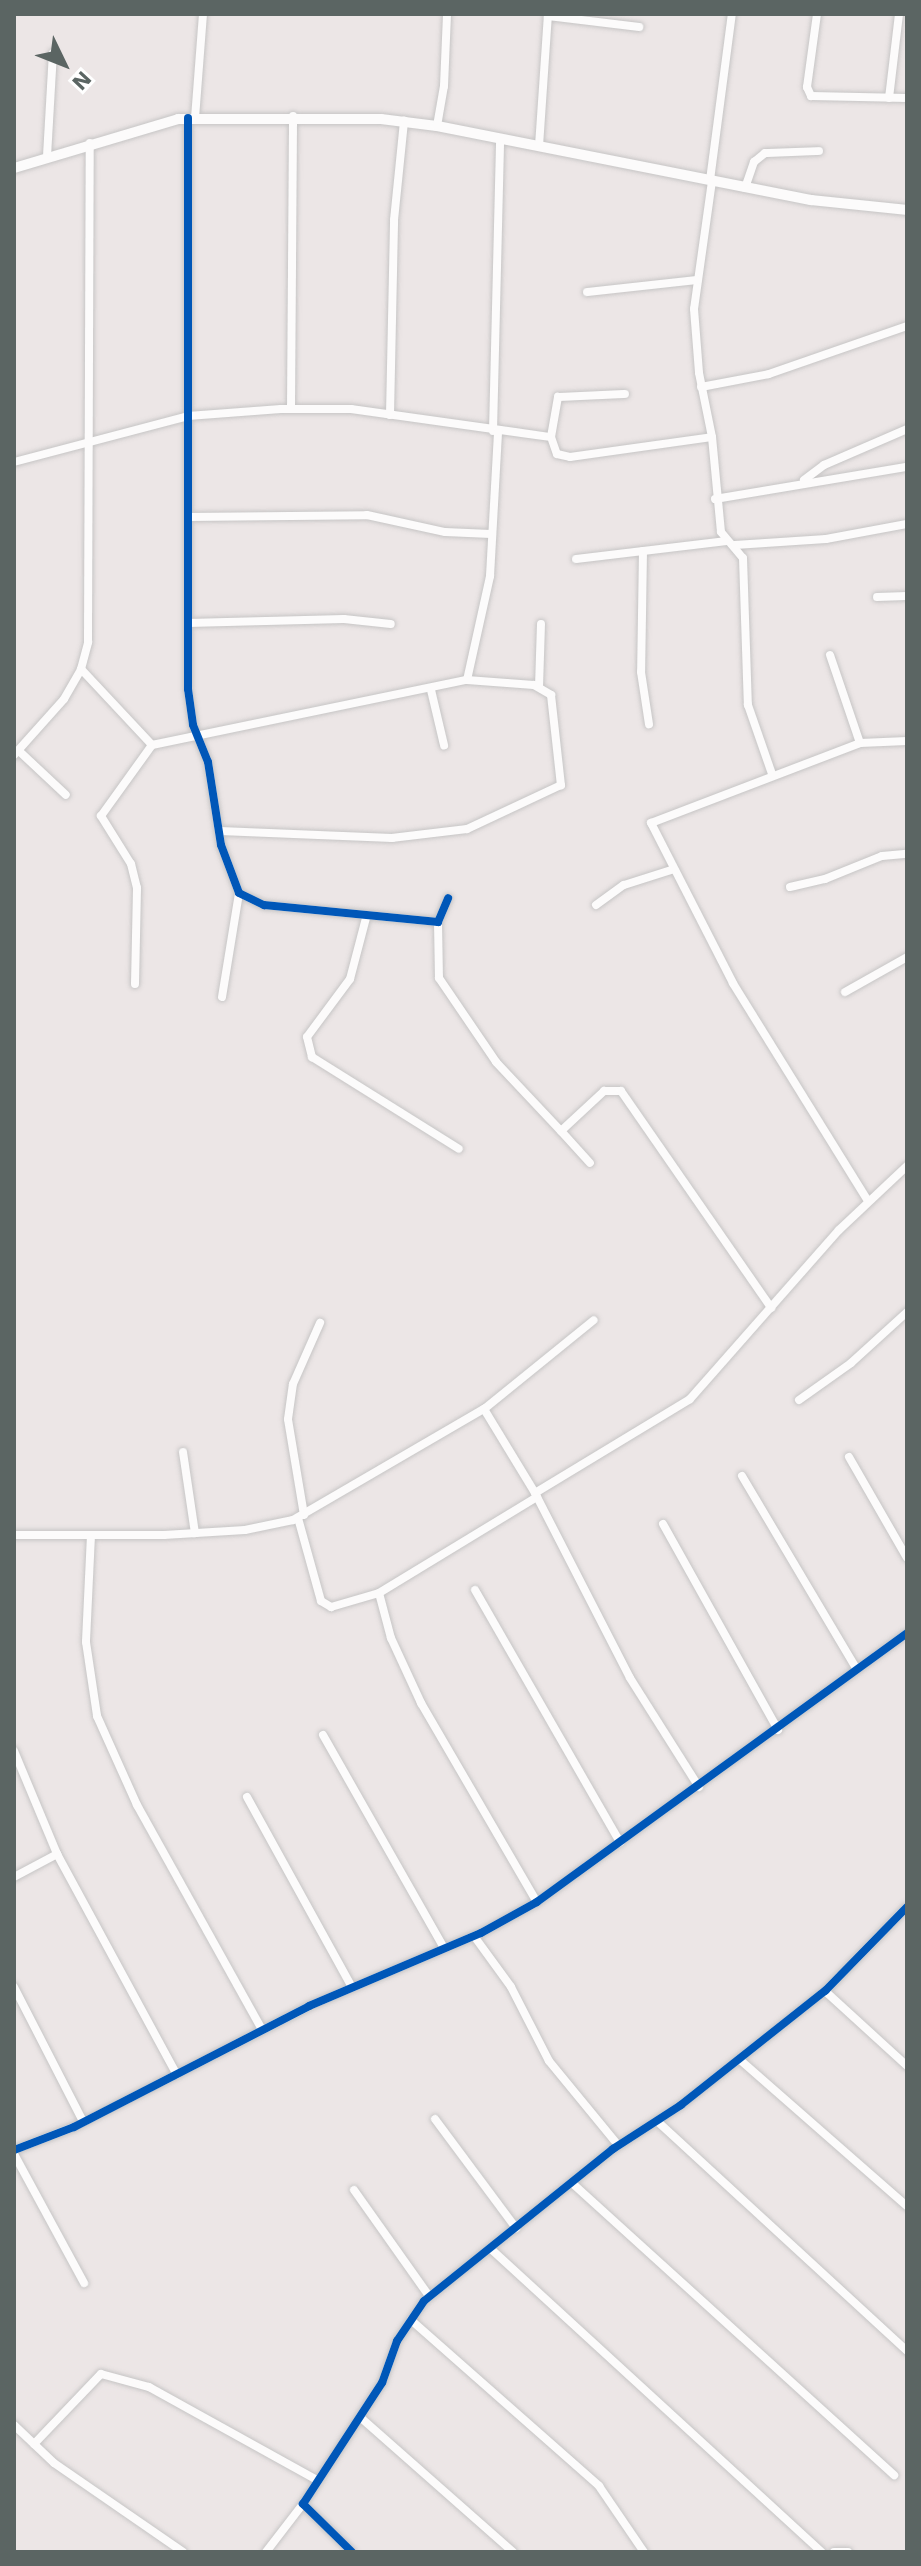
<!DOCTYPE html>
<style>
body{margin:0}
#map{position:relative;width:921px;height:2566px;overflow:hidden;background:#ece6e6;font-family:"Work Sans",sans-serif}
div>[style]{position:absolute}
.roads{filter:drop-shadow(0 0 2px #c6c5c5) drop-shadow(0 0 2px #c6c5c5)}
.minor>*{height:8px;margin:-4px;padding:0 4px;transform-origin:4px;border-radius:4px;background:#fcfbfb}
.tertiary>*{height:10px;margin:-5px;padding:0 5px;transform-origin:5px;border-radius:5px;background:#fcfbfb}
.cycleway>*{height:8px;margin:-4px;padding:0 4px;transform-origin:4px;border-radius:4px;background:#0057b8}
span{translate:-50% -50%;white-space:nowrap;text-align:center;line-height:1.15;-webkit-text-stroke:6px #fff;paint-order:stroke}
.frame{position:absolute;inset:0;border:16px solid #5b6563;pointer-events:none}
.north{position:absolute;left:24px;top:24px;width:80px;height:80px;-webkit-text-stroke:6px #fff;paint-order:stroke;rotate:133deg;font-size:22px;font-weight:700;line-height:32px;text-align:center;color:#5b6563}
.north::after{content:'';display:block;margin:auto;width:28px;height:36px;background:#5b6563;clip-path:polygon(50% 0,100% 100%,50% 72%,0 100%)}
</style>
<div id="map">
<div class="roads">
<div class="minor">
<i style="left:817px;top:14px;width:74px;rotate:97.8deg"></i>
<i style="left:807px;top:87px;width:10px;rotate:66deg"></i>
<i style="left:811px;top:96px;width:96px;rotate:1.2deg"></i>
<i style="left:548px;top:16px;width:92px;rotate:6.9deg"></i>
<i style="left:889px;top:98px;width:85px;rotate:-83.2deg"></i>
<i style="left:188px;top:118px;width:571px;rotate:90deg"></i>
<i style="left:188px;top:689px;width:36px;rotate:82deg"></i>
<i style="left:193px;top:725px;width:40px;rotate:68deg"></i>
<i style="left:208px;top:762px;width:84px;rotate:81.1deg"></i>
<i style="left:221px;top:845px;width:51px;rotate:69.4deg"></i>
<i style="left:239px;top:893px;width:28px;rotate:26deg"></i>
<i style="left:264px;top:905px;width:175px;rotate:5.6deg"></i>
<i style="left:438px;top:922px;width:26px;rotate:-67deg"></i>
<i style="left:195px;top:118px;width:104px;rotate:-85.6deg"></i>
<i style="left:437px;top:126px;width:41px;rotate:-80.1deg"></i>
<i style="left:444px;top:86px;width:72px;rotate:-87.6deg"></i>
<i style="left:539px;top:146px;width:132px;rotate:-86.1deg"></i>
<i style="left:47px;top:156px;width:103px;rotate:-86.7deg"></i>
<i style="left:710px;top:180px;width:167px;rotate:-82.5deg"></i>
<i style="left:712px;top:181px;width:129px;rotate:98deg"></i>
<i style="left:694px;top:309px;width:64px;rotate:85.5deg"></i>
<i style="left:699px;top:373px;width:65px;rotate:78.5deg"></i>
<i style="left:712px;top:437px;width:95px;rotate:84.6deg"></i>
<i style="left:721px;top:532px;width:34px;rotate:50deg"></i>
<i style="left:743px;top:558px;width:147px;rotate:88.1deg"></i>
<i style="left:748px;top:705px;width:73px;rotate:70.8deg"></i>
<i style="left:745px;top:188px;width:28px;rotate:-71deg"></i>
<i style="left:754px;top:162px;width:14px;rotate:-39deg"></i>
<i style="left:765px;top:153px;width:54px;rotate:-2.1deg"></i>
<i style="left:587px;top:292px;width:111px;rotate:-6.2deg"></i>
<i style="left:701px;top:387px;width:69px;rotate:-10.8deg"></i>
<i style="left:769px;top:374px;width:146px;rotate:-19.2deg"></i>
<i style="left:291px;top:409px;width:293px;rotate:-89.6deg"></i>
<i style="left:390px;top:415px;width:195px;rotate:-88.8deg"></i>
<i style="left:394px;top:220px;width:100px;rotate:-84.2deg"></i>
<i style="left:493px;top:431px;width:293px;rotate:-88.6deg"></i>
<i style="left:551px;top:437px;width:41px;rotate:-80.1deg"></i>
<i style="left:558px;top:397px;width:67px;rotate:-2.6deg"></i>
<i style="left:14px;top:462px;width:180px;rotate:-14.8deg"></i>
<i style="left:188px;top:416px;width:93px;rotate:-4.3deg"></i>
<i style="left:281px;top:409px;width:70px"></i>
<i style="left:351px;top:409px;width:202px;rotate:8deg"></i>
<i style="left:551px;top:437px;width:18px;rotate:71deg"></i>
<i style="left:557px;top:454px;width:13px;rotate:13deg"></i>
<i style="left:570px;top:457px;width:143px;rotate:-8deg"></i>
<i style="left:804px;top:480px;width:25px;rotate:-37deg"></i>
<i style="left:824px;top:465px;width:90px;rotate:-23.4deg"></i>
<i style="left:715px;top:499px;width:195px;rotate:-9.5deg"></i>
<i style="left:188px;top:517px;width:179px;rotate:-0.6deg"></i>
<i style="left:367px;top:515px;width:80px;rotate:12.3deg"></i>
<i style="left:445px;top:532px;width:46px;rotate:2.5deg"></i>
<i style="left:735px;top:545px;width:91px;rotate:-3.8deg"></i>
<i style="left:826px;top:539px;width:82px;rotate:-10.5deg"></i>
<i style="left:643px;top:551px;width:121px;rotate:90.9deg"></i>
<i style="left:641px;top:672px;width:53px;rotate:81.3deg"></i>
<i style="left:576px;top:559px;width:152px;rotate:-6.8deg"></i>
<i style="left:877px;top:597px;width:30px;rotate:-2deg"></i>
<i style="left:188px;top:623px;width:156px;rotate:-1.5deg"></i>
<i style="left:344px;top:619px;width:47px;rotate:6.1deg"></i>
<i style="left:830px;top:655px;width:93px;rotate:71.2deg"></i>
<i style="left:81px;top:669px;width:104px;rotate:46.9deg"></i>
<i style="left:152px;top:745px;width:322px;rotate:-11.7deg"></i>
<i style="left:467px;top:680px;width:67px;rotate:4.3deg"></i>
<i style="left:534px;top:685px;width:20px;rotate:30deg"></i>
<i style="left:551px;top:695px;width:91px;rotate:83.7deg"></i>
<i style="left:561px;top:785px;width:104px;rotate:154.9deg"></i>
<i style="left:467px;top:829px;width:76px;rotate:173.2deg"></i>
<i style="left:392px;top:838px;width:172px;rotate:-177.7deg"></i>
<i style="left:467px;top:680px;width:107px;rotate:-77.5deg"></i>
<i style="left:490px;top:576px;width:145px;rotate:-86.8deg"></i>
<i style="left:539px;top:687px;width:63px;rotate:-88.2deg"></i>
<i style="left:431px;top:690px;width:57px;rotate:76.7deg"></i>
<i style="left:19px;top:751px;width:64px;rotate:43.1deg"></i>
<i style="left:14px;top:755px;width:75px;rotate:-48.2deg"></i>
<i style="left:64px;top:699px;width:34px;rotate:-60deg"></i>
<i style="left:81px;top:669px;width:28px;rotate:-75deg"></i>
<i style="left:88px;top:642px;width:499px;rotate:-89.8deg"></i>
<i style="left:790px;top:887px;width:36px;rotate:-13deg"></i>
<i style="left:825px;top:879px;width:61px;rotate:-22deg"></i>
<i style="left:882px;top:856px;width:25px;rotate:-5deg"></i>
<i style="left:596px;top:905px;width:34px;rotate:-36deg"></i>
<i style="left:624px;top:885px;width:52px;rotate:-17.7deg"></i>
<i style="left:366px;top:918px;width:63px;rotate:104.7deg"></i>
<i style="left:350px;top:979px;width:72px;rotate:126.6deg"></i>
<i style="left:307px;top:1037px;width:21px;rotate:76deg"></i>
<i style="left:312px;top:1057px;width:173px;rotate:32deg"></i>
<i style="left:438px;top:922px;width:56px;rotate:89deg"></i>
<i style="left:439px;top:978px;width:102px;rotate:55.8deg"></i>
<i style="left:496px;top:1062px;width:95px;rotate:46.7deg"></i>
<i style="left:561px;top:1131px;width:59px;rotate:-42.9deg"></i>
<i style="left:604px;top:1091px;width:17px"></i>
<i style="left:621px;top:1091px;width:264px;rotate:55.3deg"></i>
<i style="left:135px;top:984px;width:96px;rotate:-88.8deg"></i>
<i style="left:137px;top:888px;width:25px;rotate:-104deg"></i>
<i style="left:131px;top:864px;width:57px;rotate:-122deg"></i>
<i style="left:101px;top:816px;width:87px;rotate:-54.3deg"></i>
<i style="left:845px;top:992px;width:71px;rotate:-29.4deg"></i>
<i style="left:222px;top:997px;width:105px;rotate:-80.7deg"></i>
<i style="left:561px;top:1131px;width:43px;rotate:47.8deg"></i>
<i style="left:868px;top:1201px;width:256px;rotate:-121.8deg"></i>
<i style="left:733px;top:983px;width:180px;rotate:-117.1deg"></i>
<i style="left:651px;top:823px;width:224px;rotate:-20.9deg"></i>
<i style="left:860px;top:743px;width:47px;rotate:-2.4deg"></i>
<i style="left:799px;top:1400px;width:64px;rotate:-35.4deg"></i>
<i style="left:851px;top:1363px;width:76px;rotate:-42.3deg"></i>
<i style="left:484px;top:1409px;width:98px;rotate:58.7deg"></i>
<i style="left:535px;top:1493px;width:208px;rotate:62.8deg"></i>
<i style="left:630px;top:1678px;width:129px;rotate:57.7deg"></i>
<i style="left:183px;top:1452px;width:82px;rotate:81.6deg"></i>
<i style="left:849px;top:1457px;width:116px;rotate:60.1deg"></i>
<i style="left:742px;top:1476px;width:223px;rotate:59.3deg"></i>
<i style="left:535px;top:1493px;width:181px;rotate:-31.2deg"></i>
<i style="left:690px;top:1399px;width:225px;rotate:-48.6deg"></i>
<i style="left:839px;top:1230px;width:93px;rotate:-43.3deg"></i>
<i style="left:304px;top:1515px;width:97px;rotate:-99.5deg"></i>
<i style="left:288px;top:1419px;width:35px;rotate:-82deg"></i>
<i style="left:293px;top:1384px;width:67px;rotate:-66.1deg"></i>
<i style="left:298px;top:1518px;width:86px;rotate:74.5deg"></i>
<i style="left:321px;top:1601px;width:12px;rotate:31deg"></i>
<i style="left:331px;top:1607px;width:50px;rotate:-16.3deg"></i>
<i style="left:379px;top:1593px;width:185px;rotate:-31.3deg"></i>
<i style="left:663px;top:1524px;width:236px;rotate:60.8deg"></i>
<i style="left:14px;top:1535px;width:150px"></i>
<i style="left:164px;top:1535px;width:81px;rotate:-3.5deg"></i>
<i style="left:245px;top:1530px;width:49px;rotate:-11.8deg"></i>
<i style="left:293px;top:1520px;width:221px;rotate:-30.2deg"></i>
<i style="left:484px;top:1409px;width:141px;rotate:-39deg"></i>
<i style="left:91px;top:1535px;width:107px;rotate:92.7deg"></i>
<i style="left:86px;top:1642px;width:75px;rotate:81.5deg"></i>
<i style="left:97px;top:1716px;width:98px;rotate:65.8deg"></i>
<i style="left:137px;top:1805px;width:257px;rotate:60.9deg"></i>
<i style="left:475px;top:1590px;width:291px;rotate:60.1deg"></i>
<i style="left:379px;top:1593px;width:47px;rotate:75.1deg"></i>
<i style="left:391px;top:1638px;width:72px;rotate:65.2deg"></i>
<i style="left:421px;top:1703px;width:230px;rotate:59.8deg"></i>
<i style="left:323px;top:1735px;width:245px;rotate:60.4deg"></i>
<i style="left:14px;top:1751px;width:112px;rotate:67.3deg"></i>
<i style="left:57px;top:1854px;width:251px;rotate:61.5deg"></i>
<i style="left:247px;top:1797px;width:217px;rotate:61.1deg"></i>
<i style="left:14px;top:1877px;width:49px;rotate:-28.1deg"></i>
<i style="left:474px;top:1936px;width:63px;rotate:54deg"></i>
<i style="left:511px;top:1987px;width:83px;rotate:62.8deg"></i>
<i style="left:549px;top:2061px;width:109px;rotate:50.6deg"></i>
<i style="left:14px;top:1987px;width:151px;rotate:62.8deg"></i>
<i style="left:825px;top:1991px;width:111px;rotate:42.4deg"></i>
<i style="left:739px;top:2059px;width:223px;rotate:41.2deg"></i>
<i style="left:435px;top:2119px;width:136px;rotate:53.4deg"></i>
<i style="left:657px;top:2121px;width:340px;rotate:42.6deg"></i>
<i style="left:14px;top:2150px;width:64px;rotate:-21deg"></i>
<i style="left:74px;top:2127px;width:264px;rotate:-27.2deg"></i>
<i style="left:309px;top:2006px;width:187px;rotate:-23deg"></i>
<i style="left:481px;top:1933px;width:64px;rotate:-29deg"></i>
<i style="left:537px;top:1902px;width:457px;rotate:-36deg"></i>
<i style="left:14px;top:2154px;width:147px;rotate:61.5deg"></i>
<i style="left:572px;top:2183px;width:435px;rotate:42.2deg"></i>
<i style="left:354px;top:2190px;width:130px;rotate:54.7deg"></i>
<i style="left:491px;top:2249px;width:449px;rotate:42.5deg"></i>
<i style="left:411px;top:2320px;width:251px;rotate:41.4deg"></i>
<i style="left:599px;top:2486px;width:80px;rotate:55.7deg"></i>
<i style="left:360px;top:2417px;width:204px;rotate:41.4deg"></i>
<i style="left:14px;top:2425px;width:55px;rotate:43.5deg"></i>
<i style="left:54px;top:2463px;width:157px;rotate:34.6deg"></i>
<i style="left:34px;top:2444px;width:97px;rotate:-46.3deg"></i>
<i style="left:101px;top:2374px;width:50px;rotate:15.2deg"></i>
<i style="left:149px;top:2387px;width:192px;rotate:29deg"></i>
<i style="left:266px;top:2552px;width:61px;rotate:-52.4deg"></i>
<i style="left:352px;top:2552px;width:69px;rotate:-135.6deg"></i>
<i style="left:303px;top:2504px;width:145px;rotate:-56.9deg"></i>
<i style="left:382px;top:2383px;width:45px;rotate:-70.3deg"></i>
<i style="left:397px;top:2341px;width:48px;rotate:-56deg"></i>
<i style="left:424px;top:2301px;width:243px;rotate:-38.8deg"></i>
<i style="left:613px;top:2149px;width:81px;rotate:-32.9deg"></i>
<i style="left:681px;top:2105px;width:184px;rotate:-38.4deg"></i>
<i style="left:825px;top:1991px;width:117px;rotate:-45.7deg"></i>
<i style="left:834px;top:2552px;width:14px"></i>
</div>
<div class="tertiary">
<i style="left:14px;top:168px;width:171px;rotate:-16.6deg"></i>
<i style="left:178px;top:119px;width:203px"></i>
<i style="left:381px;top:119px;width:56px;rotate:7.1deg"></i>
<i style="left:437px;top:126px;width:381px;rotate:11.2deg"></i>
<i style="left:811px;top:200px;width:97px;rotate:5.9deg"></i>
</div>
</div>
<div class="cycleway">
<i style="left:188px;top:118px;width:571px;rotate:90deg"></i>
<i style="left:188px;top:689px;width:36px;rotate:82deg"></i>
<i style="left:193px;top:725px;width:40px;rotate:68deg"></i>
<i style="left:208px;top:762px;width:84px;rotate:81.1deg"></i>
<i style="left:221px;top:845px;width:51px;rotate:69.4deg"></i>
<i style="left:239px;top:893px;width:28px;rotate:26deg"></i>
<i style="left:264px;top:905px;width:175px;rotate:5.6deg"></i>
<i style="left:438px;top:922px;width:26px;rotate:-67deg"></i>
<i style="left:14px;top:2150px;width:64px;rotate:-21deg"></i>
<i style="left:74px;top:2127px;width:264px;rotate:-27.2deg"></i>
<i style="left:309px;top:2006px;width:187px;rotate:-23deg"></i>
<i style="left:481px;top:1933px;width:64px;rotate:-29deg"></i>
<i style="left:537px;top:1902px;width:457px;rotate:-36deg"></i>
<i style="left:352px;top:2552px;width:69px;rotate:-135.6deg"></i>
<i style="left:303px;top:2504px;width:145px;rotate:-56.9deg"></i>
<i style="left:382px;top:2383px;width:45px;rotate:-70.3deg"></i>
<i style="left:397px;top:2341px;width:48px;rotate:-56deg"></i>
<i style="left:424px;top:2301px;width:243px;rotate:-38.8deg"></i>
<i style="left:613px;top:2149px;width:81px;rotate:-32.9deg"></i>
<i style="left:681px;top:2105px;width:184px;rotate:-38.4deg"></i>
<i style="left:825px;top:1991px;width:117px;rotate:-45.7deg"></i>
</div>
<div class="frame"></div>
<div class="north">N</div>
</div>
